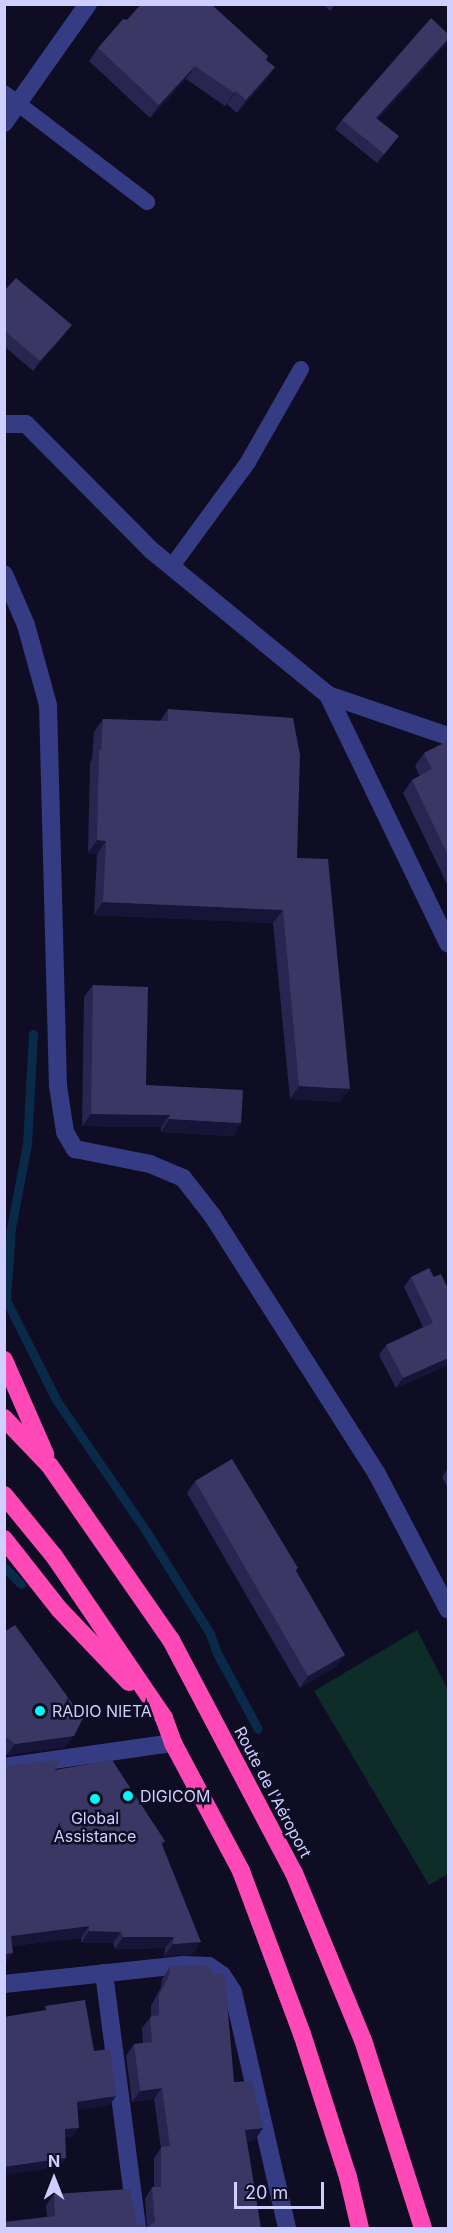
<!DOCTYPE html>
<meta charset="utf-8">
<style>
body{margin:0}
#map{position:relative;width:453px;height:2233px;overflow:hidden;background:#0e0d23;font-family:Inter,sans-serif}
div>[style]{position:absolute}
.green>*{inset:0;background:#0f2d28}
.stream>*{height:9px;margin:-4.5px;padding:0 4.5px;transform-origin:4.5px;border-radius:4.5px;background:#0a2a49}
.lane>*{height:16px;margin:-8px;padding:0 8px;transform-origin:8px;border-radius:8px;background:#363c83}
.street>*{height:18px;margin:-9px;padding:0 9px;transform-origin:9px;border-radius:9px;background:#363c83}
.highway>*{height:18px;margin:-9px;padding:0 9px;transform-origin:9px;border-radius:9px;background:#ff49b6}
.wall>*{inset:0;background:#282551}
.shaded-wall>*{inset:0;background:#161437}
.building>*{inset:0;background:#3a3764}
.dots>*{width:16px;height:16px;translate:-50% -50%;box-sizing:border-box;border:3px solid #0e0d23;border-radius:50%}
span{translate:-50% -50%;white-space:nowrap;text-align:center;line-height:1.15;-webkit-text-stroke:5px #0e0d23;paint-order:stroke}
.poi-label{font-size:16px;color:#ceceff}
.left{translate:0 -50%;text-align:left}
.street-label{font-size:16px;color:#ceceff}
.frame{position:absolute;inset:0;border:6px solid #ceceff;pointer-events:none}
.north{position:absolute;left:24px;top:2149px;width:60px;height:60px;-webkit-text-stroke:4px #0e0d23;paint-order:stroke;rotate:0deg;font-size:16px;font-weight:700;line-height:24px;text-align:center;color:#ceceff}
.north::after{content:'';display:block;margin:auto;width:21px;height:27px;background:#ceceff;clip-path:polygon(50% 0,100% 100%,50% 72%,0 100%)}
.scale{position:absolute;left:234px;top:2182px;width:90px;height:27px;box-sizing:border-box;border:3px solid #ceceff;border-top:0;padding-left:8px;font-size:18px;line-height:21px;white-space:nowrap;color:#ceceff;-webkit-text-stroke:4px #0e0d23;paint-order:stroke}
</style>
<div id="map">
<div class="green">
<i style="clip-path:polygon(417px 1630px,448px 1690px,448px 1874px,429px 1885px,314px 1691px)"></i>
</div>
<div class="stream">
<i style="left:33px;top:1034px;width:110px;rotate:93.1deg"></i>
<i style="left:27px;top:1144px;width:86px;rotate:100.8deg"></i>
<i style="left:11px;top:1228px;width:72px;rotate:94deg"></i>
<i style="left:6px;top:1300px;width:113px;rotate:63.2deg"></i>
<i style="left:57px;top:1401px;width:158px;rotate:55.6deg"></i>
<i style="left:146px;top:1531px;width:121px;rotate:58.1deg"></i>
<i style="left:210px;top:1634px;width:20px;rotate:70deg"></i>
<i style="left:217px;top:1653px;width:86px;rotate:61.7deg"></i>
<i style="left:4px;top:1567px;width:24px;rotate:45deg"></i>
</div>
<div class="lane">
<i style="left:4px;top:93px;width:180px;rotate:37.3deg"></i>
<i style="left:172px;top:566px;width:129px;rotate:-53.8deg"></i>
<i style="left:248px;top:462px;width:107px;rotate:-60.3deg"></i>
</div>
<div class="street">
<i style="left:4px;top:123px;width:146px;rotate:-54.8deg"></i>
<i style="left:4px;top:424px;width:22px"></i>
<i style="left:26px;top:424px;width:177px;rotate:45.2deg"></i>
<i style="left:151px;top:550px;width:229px;rotate:39.3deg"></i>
<i style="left:328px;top:695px;width:127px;rotate:18.9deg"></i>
<i style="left:4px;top:574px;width:56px;rotate:66.7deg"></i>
<i style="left:26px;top:625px;width:83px;rotate:74.6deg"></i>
<i style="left:48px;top:705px;width:381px;rotate:88.5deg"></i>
<i style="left:58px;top:1086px;width:47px;rotate:81.3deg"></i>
<i style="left:65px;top:1132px;width:20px;rotate:60deg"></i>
<i style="left:75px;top:1149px;width:76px;rotate:11.3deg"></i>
<i style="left:150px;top:1164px;width:36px;rotate:23deg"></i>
<i style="left:183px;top:1178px;width:47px;rotate:51.9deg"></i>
<i style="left:212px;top:1215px;width:307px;rotate:57.5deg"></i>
<i style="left:377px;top:1474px;width:153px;rotate:62.3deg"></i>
<i style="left:328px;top:695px;width:276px;rotate:64.2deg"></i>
<i style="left:4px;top:1767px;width:171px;rotate:-8.1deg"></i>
<i style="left:104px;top:1973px;width:257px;rotate:82.6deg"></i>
<i style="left:4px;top:1984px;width:180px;rotate:-6.1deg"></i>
<i style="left:183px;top:1965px;width:26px;rotate:2deg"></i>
<i style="left:209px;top:1966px;width:16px;rotate:35deg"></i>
<i style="left:222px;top:1975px;width:20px;rotate:57deg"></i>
<i style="left:233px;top:1992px;width:242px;rotate:77.1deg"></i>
</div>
<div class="highway">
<i style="left:4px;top:1360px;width:103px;rotate:66.4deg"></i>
<i style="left:4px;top:1418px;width:66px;rotate:46.2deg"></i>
<i style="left:50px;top:1466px;width:212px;rotate:55.2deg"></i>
<i style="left:171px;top:1640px;width:263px;rotate:62.2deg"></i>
<i style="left:294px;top:1873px;width:181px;rotate:67.6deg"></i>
<i style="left:363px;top:2040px;width:197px;rotate:72.3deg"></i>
<i style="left:4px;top:1495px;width:79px;rotate:50.7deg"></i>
<i style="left:54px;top:1556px;width:196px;rotate:55.8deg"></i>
<i style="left:164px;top:1718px;width:27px;rotate:70deg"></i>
<i style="left:173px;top:1743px;width:145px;rotate:62deg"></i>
<i style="left:241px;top:1871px;width:174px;rotate:69.5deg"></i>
<i style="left:302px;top:2034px;width:150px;rotate:72.2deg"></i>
<i style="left:348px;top:2177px;width:52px;rotate:76.8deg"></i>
<i style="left:4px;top:1539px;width:89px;rotate:51.8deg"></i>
<i style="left:59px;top:1609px;width:101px;rotate:46.2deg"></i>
</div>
<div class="wall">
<i style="clip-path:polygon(323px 4px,336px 4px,330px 11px)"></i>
<i style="clip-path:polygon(448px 34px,448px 40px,444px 46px,378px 119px,392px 145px,377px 163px,335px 129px,342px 120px)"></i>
<i style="clip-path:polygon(98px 48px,266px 60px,275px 67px,266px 80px,237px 113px,227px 104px,225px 106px,186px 79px,150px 118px,89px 61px)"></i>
<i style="clip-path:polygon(4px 291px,65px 334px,33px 371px,4px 346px)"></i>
<i style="clip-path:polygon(168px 709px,297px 858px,340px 1102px,290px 1099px,273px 923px,94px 915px,97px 854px,88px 853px,90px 763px,92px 759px,94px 732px,103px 719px,160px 721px)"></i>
<i style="clip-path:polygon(448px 741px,448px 886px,403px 793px,412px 780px,420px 776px,415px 766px,424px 753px)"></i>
<i style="clip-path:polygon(93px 985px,146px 1085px,241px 1123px,233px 1136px,161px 1132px,161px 1127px,82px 1126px,84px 997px)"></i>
<i style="clip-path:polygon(411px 1277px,434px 1277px,448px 1365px,396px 1388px,379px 1355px,386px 1345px,423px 1327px,404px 1287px)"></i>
<i style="clip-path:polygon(448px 1468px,448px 1488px,442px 1477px)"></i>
<i style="clip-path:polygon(195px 1481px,298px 1568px,296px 1571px,337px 1666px,300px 1688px,187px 1493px)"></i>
<i style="clip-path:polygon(4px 1632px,66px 1747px,7px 1755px,4px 1753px)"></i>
<i style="clip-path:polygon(55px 1770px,165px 1841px,162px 1845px,193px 1954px,164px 1956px,165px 1948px,115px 1949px,113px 1943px,81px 1943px,81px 1938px,12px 1946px,13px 1953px,4px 1965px)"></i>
<i style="clip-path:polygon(170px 1967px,234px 2082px,255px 2140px,247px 2141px,261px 2229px,4px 2229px,47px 2217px,46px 2205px,54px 2194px,136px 2223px,146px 2228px,147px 2227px,145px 2199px,152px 2187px,154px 2187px,154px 2158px,161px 2148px,154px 2099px,132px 2102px,126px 2056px,134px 2044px,143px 2043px,142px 2028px,151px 2017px,151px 2006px,161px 1987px,162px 1979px)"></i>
</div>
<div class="shaded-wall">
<i style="clip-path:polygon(448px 39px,444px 46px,370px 128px,376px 118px)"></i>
<i style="clip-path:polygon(195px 66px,186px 79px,150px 118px,159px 105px)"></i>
<i style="clip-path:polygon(275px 67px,266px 80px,237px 113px,246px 100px)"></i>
<i style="clip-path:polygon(236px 91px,227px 104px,225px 106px,234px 93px)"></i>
<i style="clip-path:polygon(72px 325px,65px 334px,33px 371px,40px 361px)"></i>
<i style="clip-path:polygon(97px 840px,106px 841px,97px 854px,88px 853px)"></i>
<i style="clip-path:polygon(103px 902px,283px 910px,273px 923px,94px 915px)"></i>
<i style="clip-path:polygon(299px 1086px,350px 1089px,340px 1102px,290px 1099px)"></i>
<i style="clip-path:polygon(91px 1114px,170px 1115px,161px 1127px,82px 1126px)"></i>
<i style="clip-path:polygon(169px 1119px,241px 1123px,233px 1136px,161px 1132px)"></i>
<i style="clip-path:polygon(448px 1358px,448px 1365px,396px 1388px,403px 1378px)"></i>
<i style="clip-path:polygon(345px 1655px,337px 1666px,300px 1688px,308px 1676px)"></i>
<i style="clip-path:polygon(74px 1736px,66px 1747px,7px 1755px,15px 1744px)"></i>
<i style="clip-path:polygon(89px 1926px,81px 1938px,4px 1947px,11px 1936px)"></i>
<i style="clip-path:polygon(89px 1931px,121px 1932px,113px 1943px,81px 1943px)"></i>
<i style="clip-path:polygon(123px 1937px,174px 1937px,165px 1948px,115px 1949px)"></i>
<i style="clip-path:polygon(201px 1942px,193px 1954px,164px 1956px,173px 1944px)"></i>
<i style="clip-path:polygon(13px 1953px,4px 1965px,4px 1954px)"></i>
<i style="clip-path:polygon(162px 2088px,154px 2099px,132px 2102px,140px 2091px)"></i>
<i style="clip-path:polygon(116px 2096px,110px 2105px,71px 2111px,77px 2102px)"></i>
<i style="clip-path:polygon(79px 2128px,73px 2137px,59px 2138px,65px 2129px)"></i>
<i style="clip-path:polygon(263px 2128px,255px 2140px,237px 2142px,245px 2130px)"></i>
<i style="clip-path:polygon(66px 2158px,60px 2167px,4px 2175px,4px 2167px)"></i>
</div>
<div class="building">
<i style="clip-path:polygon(141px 4px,211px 4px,268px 56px,266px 60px,275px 67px,246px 100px,236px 91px,234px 93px,195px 66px,159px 105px,98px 48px,123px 19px,127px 20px)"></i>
<i style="clip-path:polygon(431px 18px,448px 34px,448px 39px,376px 118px,399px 136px,384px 154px,342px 120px)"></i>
<i style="clip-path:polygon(16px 278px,72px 325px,40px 361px,4px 330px,4px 291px)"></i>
<i style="clip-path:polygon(168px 709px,293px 718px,300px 755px,297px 858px,328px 859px,350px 1089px,299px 1086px,283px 910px,103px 902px,106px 841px,97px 840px,99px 750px,101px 750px,103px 719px,168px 721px)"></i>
<i style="clip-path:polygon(448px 741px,448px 855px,412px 780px,432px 769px,424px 753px)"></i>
<i style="clip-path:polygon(93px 985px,148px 987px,146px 1085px,243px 1090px,241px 1123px,169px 1119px,170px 1115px,91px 1114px)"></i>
<i style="clip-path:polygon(429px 1268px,434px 1277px,441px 1274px,448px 1289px,448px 1358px,403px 1378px,386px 1345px,433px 1323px,411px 1277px)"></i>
<i style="clip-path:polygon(232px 1459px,298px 1568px,295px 1569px,345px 1655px,308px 1676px,195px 1481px)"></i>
<i style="clip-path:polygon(15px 1625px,83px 1718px,74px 1736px,15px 1744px,4px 1735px,4px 1632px)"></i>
<i style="clip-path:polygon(61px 1760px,55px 1770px,112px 1760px,165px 1841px,161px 1842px,201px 1942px,173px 1944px,174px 1937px,123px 1937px,121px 1932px,89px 1931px,89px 1926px,11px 1936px,13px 1953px,4px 1954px,4px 1766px)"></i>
<i style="clip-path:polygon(191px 1965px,210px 1966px,213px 1975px,223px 1973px,225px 1977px,234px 2082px,252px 2081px,263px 2128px,245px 2130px,261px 2229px,4px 2229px,4px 2222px,55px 2216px,54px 2194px,130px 2189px,136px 2223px,146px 2228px,155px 2222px,152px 2187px,161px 2187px,161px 2147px,170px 2146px,162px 2088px,140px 2091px,134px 2044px,152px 2042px,150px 2017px,159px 2015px,159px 1995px,169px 1976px,170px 1967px)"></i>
<i style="clip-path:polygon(85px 2000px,94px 2051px,110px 2049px,116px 2096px,77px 2102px,79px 2128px,65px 2129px,66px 2158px,4px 2167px,4px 2017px,46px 2010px,45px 2006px)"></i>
</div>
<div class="dots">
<i style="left:40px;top:1711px;background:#00f9f5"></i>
<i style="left:128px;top:1796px;background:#00f9f5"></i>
<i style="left:95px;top:1799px;background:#00f9f5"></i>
</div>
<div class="poi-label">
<span class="left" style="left:52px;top:1711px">RADIO NIETA</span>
<span class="left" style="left:140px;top:1796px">DIGICOM</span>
<span style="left:95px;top:1827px">Global<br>Assistance</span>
</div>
<div class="street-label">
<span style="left:273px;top:1792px;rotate:62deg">Route de l'Aéroport</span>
</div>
<div class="frame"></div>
<div class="north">N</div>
<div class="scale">20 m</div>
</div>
